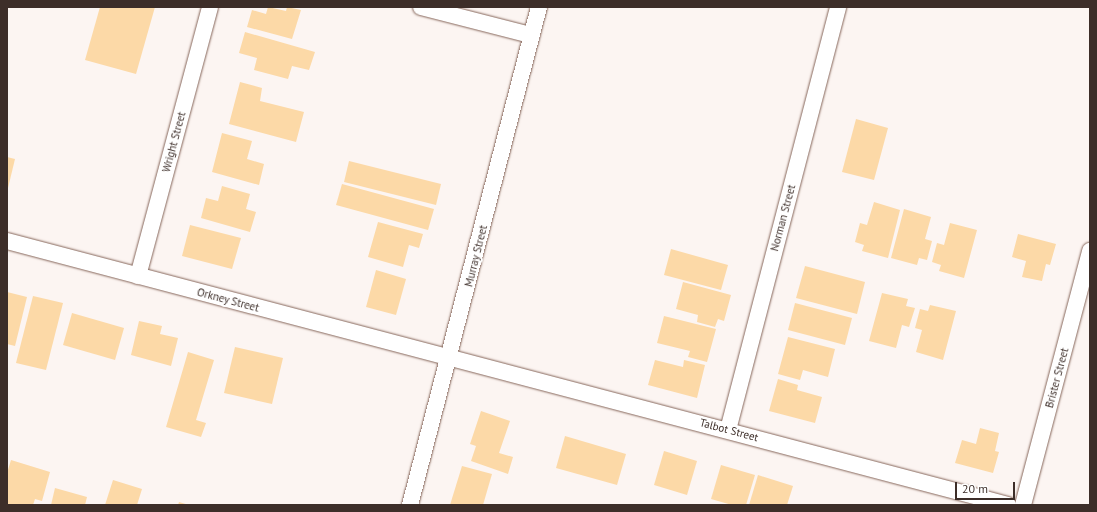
<!DOCTYPE html>
<style>
body{margin:0}
#map{position:relative;width:1097px;height:512px;overflow:hidden;background:#fcf5f2;font-family:"PT Sans",sans-serif}
div>[style]{position:absolute}
.building>*{inset:0;background:#fcd9a7}
.roads{filter:drop-shadow(0 0 1px #86665a) drop-shadow(0 0 1px #86665a)}
.street>*{height:16px;margin:-8px;padding:0 8px;transform-origin:8px;border-radius:8px;background:#fff}
span{translate:-50% -50%;white-space:nowrap;text-align:center;line-height:1.15;-webkit-text-stroke:4px #fff;paint-order:stroke}
.street-label{font-size:11px;color:#3d2e29}
.frame{position:absolute;inset:0;border:8px solid #3d2e29;pointer-events:none}
.scale{position:absolute;left:955px;top:482px;width:60px;height:18px;box-sizing:border-box;border:2px solid #3d2e29;border-top:0;padding-left:5px;font-size:12px;line-height:14px;white-space:nowrap;color:#3d2e29;-webkit-text-stroke:3px #fff;paint-order:stroke}
</style>
<div id="map">
<div class="building">
<i style="clip-path:polygon(100px 7px,155px 7px,136px 74px,85px 60px)"></i>
<i style="clip-path:polygon(268px 7px,286px 11px,287px 7px,301px 10px,292px 39px,247px 27px,252px 10px,266px 14px)"></i>
<i style="clip-path:polygon(245px 32px,315px 52px,309px 70px,292px 66px,288px 79px,254px 70px,257px 58px,239px 53px)"></i>
<i style="clip-path:polygon(240px 82px,262px 88px,260px 101px,304px 112px,296px 142px,229px 124px)"></i>
<i style="clip-path:polygon(856px 119px,888px 128px,874px 180px,842px 172px)"></i>
<i style="clip-path:polygon(222px 133px,252px 141px,247px 159px,264px 164px,259px 185px,212px 172px)"></i>
<i style="clip-path:polygon(7px 157px,15px 159px,8px 188px,7px 188px)"></i>
<i style="clip-path:polygon(349px 161px,441px 184px,436px 205px,344px 182px)"></i>
<i style="clip-path:polygon(342px 184px,434px 209px,428px 230px,336px 205px)"></i>
<i style="clip-path:polygon(222px 186px,250px 194px,246px 209px,256px 212px,250px 232px,201px 218px,206px 198px,218px 201px)"></i>
<i style="clip-path:polygon(874px 202px,900px 210px,888px 258px,862px 251px,864px 245px,855px 242px,860px 223px,867px 225px)"></i>
<i style="clip-path:polygon(904px 209px,931px 217px,925px 239px,932px 241px,927px 260px,919px 258px,917px 265px,891px 258px)"></i>
<i style="clip-path:polygon(378px 222px,423px 234px,419px 248px,409px 245px,403px 267px,368px 257px)"></i>
<i style="clip-path:polygon(950px 223px,977px 230px,964px 278px,939px 271px,941px 265px,932px 262px,937px 243px,944px 245px)"></i>
<i style="clip-path:polygon(190px 225px,241px 238px,232px 269px,182px 256px)"></i>
<i style="clip-path:polygon(1018px 234px,1056px 244px,1050px 265px,1046px 264px,1042px 281px,1022px 277px,1026px 261px,1012px 257px)"></i>
<i style="clip-path:polygon(671px 249px,728px 265px,721px 290px,664px 275px)"></i>
<i style="clip-path:polygon(805px 266px,865px 282px,857px 314px,796px 298px)"></i>
<i style="clip-path:polygon(376px 270px,406px 279px,396px 315px,366px 307px)"></i>
<i style="clip-path:polygon(683px 282px,731px 295px,724px 321px,718px 319px,715px 327px,697px 322px,698px 315px,676px 309px)"></i>
<i style="clip-path:polygon(7px 292px,27px 297px,15px 346px,7px 344px)"></i>
<i style="clip-path:polygon(882px 293px,908px 299px,906px 306px,915px 308px,909px 327px,902px 325px,896px 348px,869px 341px)"></i>
<i style="clip-path:polygon(33px 296px,63px 303px,46px 370px,16px 363px)"></i>
<i style="clip-path:polygon(795px 303px,852px 318px,845px 345px,788px 330px)"></i>
<i style="clip-path:polygon(930px 305px,956px 311px,943px 360px,916px 352px,922px 330px,915px 328px,920px 309px,928px 311px)"></i>
<i style="clip-path:polygon(72px 313px,124px 328px,115px 360px,63px 345px)"></i>
<i style="clip-path:polygon(664px 316px,716px 329px,707px 362px,688px 357px,690px 351px,657px 343px)"></i>
<i style="clip-path:polygon(139px 321px,162px 326px,160px 334px,178px 338px,171px 366px,131px 355px)"></i>
<i style="clip-path:polygon(788px 337px,835px 349px,828px 377px,803px 370px,800px 380px,778px 374px)"></i>
<i style="clip-path:polygon(235px 347px,283px 358px,272px 404px,224px 393px)"></i>
<i style="clip-path:polygon(188px 352px,214px 360px,196px 420px,206px 423px,201px 437px,166px 427px)"></i>
<i style="clip-path:polygon(655px 360px,683px 367px,684px 360px,705px 365px,697px 398px,648px 385px)"></i>
<i style="clip-path:polygon(778px 379px,798px 385px,797px 390px,822px 397px,815px 423px,769px 411px)"></i>
<i style="clip-path:polygon(481px 411px,510px 421px,499px 453px,513px 457px,508px 474px,471px 461px,476px 446px,470px 444px)"></i>
<i style="clip-path:polygon(980px 428px,999px 433px,995px 451px,999px 452px,993px 473px,955px 463px,962px 440px,976px 444px)"></i>
<i style="clip-path:polygon(565px 436px,626px 454px,617px 485px,556px 468px)"></i>
<i style="clip-path:polygon(664px 451px,697px 461px,687px 495px,654px 485px)"></i>
<i style="clip-path:polygon(11px 460px,50px 472px,42px 501px,35px 499px,33px 505px,7px 505px,7px 473px)"></i>
<i style="clip-path:polygon(721px 465px,755px 475px,746px 505px,732px 505px,711px 499px)"></i>
<i style="clip-path:polygon(462px 466px,492px 474px,483px 505px,450px 505px)"></i>
<i style="clip-path:polygon(758px 475px,793px 486px,787px 505px,749px 505px)"></i>
<i style="clip-path:polygon(113px 480px,142px 489px,137px 505px,105px 505px)"></i>
<i style="clip-path:polygon(55px 488px,87px 497px,85px 505px,51px 505px)"></i>
<i style="clip-path:polygon(179px 502px,189px 505px,178px 505px)"></i>
</div>
<div class="roads">
<div class="street">
<i style="left:421px;top:7px;width:114px;rotate:14.3deg"></i>
<i style="left:7px;top:241px;width:1035px;rotate:14.77deg"></i>
<i style="left:138px;top:276px;width:278px;rotate:-75deg"></i>
<i style="left:728px;top:430px;width:437px;rotate:-75.4deg"></i>
<i style="left:410px;top:505px;width:514px;rotate:-75.48deg"></i>
<i style="left:1023px;top:505px;width:263px;rotate:-75.2deg"></i>
</div>
</div>
<div class="street-label">
<span style="left:174px;top:142px;rotate:-75deg">Wright Street</span>
<span style="left:783px;top:218px;rotate:-75deg">Norman Street</span>
<span style="left:476px;top:256px;rotate:-76deg">Murray Street</span>
<span style="left:228px;top:300px;rotate:15deg">Orkney Street</span>
<span style="left:1057px;top:378px;rotate:-75deg">Brister Street</span>
<span style="left:729px;top:430px;rotate:15deg">Talbot Street</span>
</div>
<div class="frame"></div>
<div class="scale">20 m</div>
</div>
